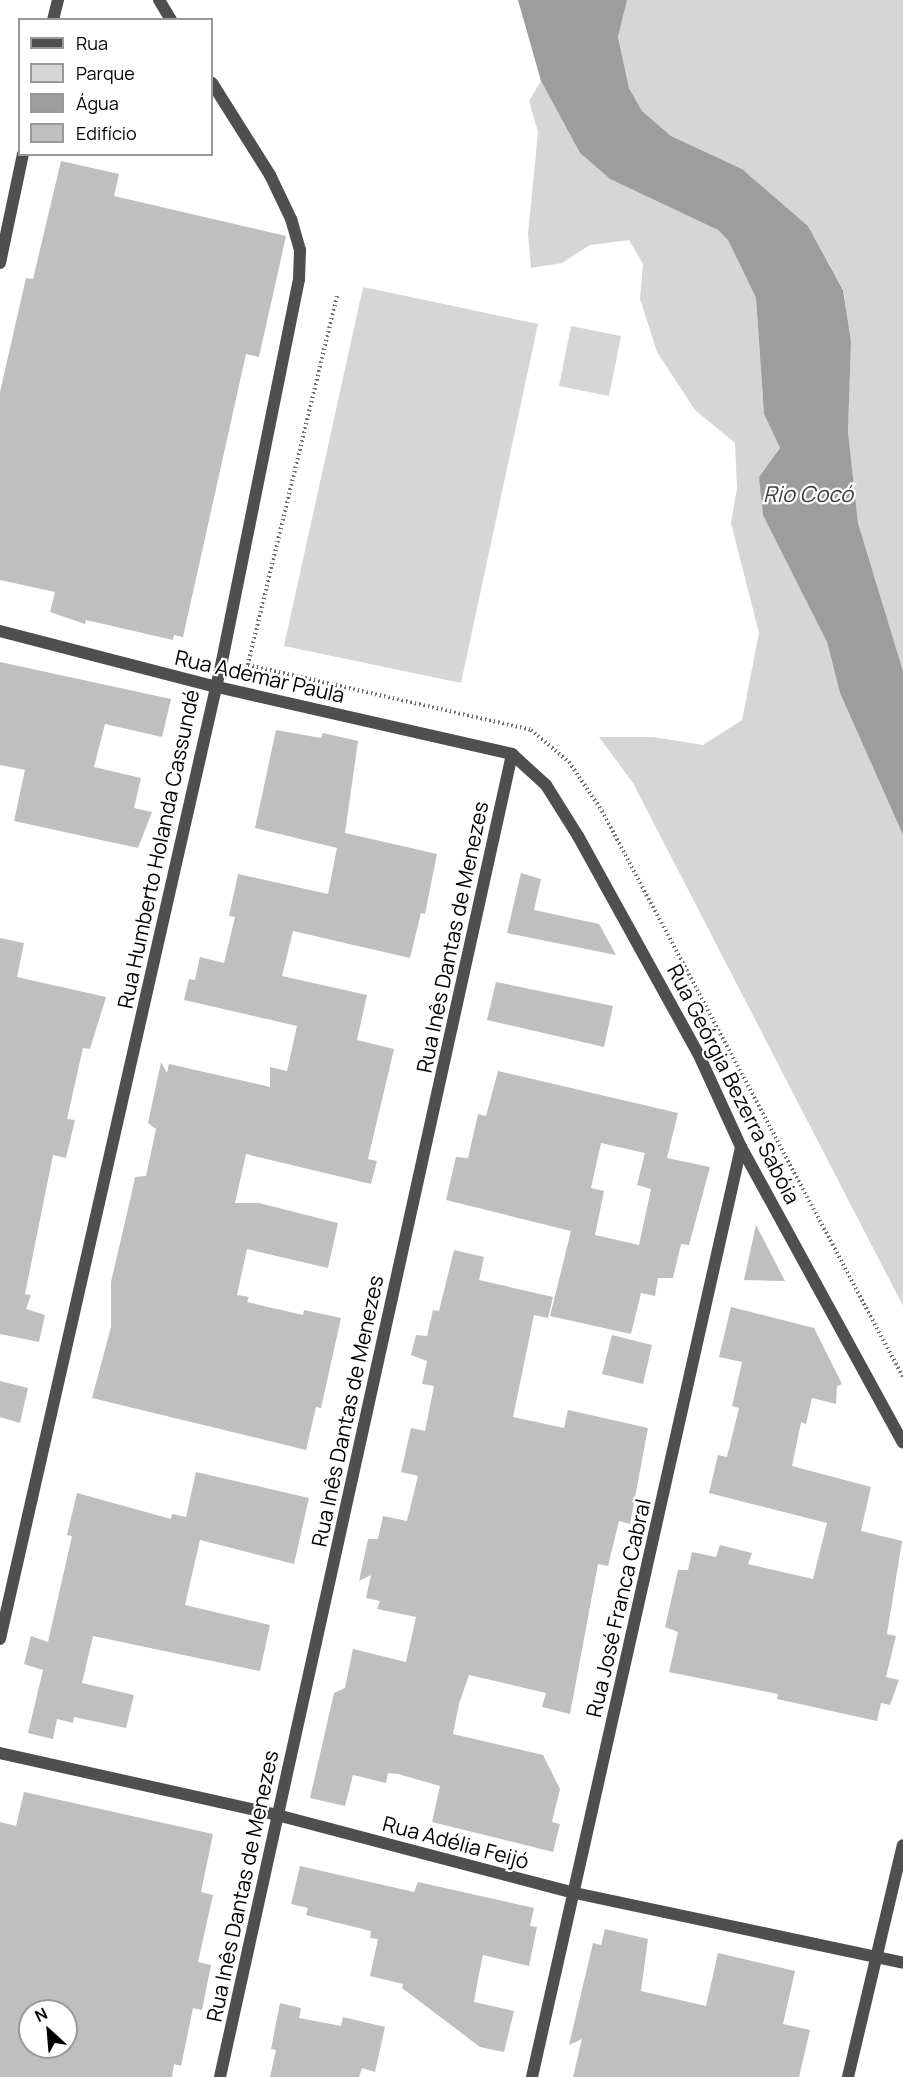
<!DOCTYPE html>
<meta charset="utf-8">
<style>
body{margin:0}
#map{position:relative;width:903px;height:2077px;overflow:hidden;background:#fff;font-family:Manrope,sans-serif}
div>[style]{position:absolute}
.green>*{inset:0;background:#d6d6d6}
.water>*{inset:0;background:#9d9d9d}
.building>*{inset:0;background:#bfbfbf}
.path>*{height:4px;margin-top:-2px;transform-origin:0;background:repeating-linear-gradient(90deg,#717171 0 1.5px,transparent 0 4.5px)}
.street>*{height:12px;margin:-6px;padding:0 6px;transform-origin:6px;border-radius:6px;background:#4f4f4f}
span{translate:-50% -50%;white-space:nowrap;text-align:center;line-height:1.15;-webkit-text-stroke:4.5px #fff;paint-order:stroke}
.street-label{font-size:21px;color:#000}
.water-label{font-size:22px;color:#3e3e3e;font-style:italic}
.legend{position:absolute;left:18px;top:18px;width:195px;height:138px;box-sizing:border-box;background:#fff;border:2px solid #999;margin:0;padding:8px 10px;list-style:none;font-size:18px;color:#000}
.legend li{display:flex;align-items:center;gap:12px;height:30px}
.legend b{width:30px;border:2px solid #999}
.north{position:absolute;left:18px;top:1999px;width:60px;height:60px;box-sizing:border-box;background:#fff;border:2px solid #999;border-radius:50%;rotate:334deg;font-size:16px;font-weight:700;line-height:24px;text-align:center;color:#000}
.north::after{content:'';display:block;margin:auto;width:21px;height:27px;background:#000;clip-path:polygon(50% 0,100% 100%,50% 72%,0 100%)}
</style>
<div id="map">
<div class="green">
<i style="clip-path:polygon(627px 0,903px 0,903px 671px,858px 523px,848px 432px,851px 341px,843px 289px,808px 226px,742px 169px,671px 136px,642px 111px,629px 88px,618px 37px)"></i>
<i style="clip-path:polygon(541px 81px,580px 153px,610px 179px,718px 230px,728px 240px,756px 298px,764px 414px,780px 448px,759px 477px,827px 642px,840px 693px,903px 835px,903px 1306px,633px 783px,599px 737px,653px 737px,703px 745px,742px 720px,759px 633px,731px 523px,737px 488px,735px 443px,695px 410px,657px 352px,640px 299px,643px 264px,629px 240px,590px 245px,562px 263px,531px 268px,528px 234px,538px 132px,529px 101px)"></i>
<i style="clip-path:polygon(363px 287px,538px 324px,461px 683px,284px 646px)"></i>
<i style="clip-path:polygon(571px 326px,621px 336px,609px 396px,559px 386px)"></i>
</div>
<div class="water">
<i style="clip-path:polygon(518px 0,627px 0,618px 37px,629px 88px,642px 111px,671px 136px,742px 169px,808px 226px,843px 290px,851px 341px,848px 432px,858px 523px,903px 671px,903px 835px,840px 693px,827px 642px,763px 515px,759px 477px,780px 448px,764px 414px,756px 298px,728px 240px,718px 230px,610px 179px,580px 153px,541px 81px)"></i>
</div>
<div class="building">
<i style="clip-path:polygon(61px 161px,119px 174px,114px 196px,286px 236px,259px 357px,246px 354px,183px 637px,174px 635px,173px 640px,86px 620px,85px 624px,50px 612px,55px 592px,0 580px,0 392px,26px 278px,33px 279px)"></i>
<i style="clip-path:polygon(0 662px,171px 699px,162px 737px,105px 724px,94px 767px,141px 778px,134px 808px,152px 812px,138px 848px,14px 821px,25px 770px,0 765px)"></i>
<i style="clip-path:polygon(276px 730px,321px 738px,323px 733px,358px 741px,345px 833px,437px 854px,425px 914px,421px 913px,410px 958px,293px 931px,282px 976px,367px 995px,357px 1040px,394px 1049px,368px 1159px,377px 1161px,371px 1184px,246px 1154px,235px 1203px,259px 1203px,338px 1223px,328px 1268px,247px 1249px,237px 1295px,249px 1297px,247px 1302px,303px 1315px,304px 1310px,341px 1318px,321px 1408px,316px 1407px,306px 1450px,92px 1398px,111px 1327px,111px 1282px,131px 1196px,135px 1177px,146px 1176px,156px 1129px,148px 1123px,161px 1062px,167px 1073px,169px 1064px,270px 1087px,270px 1067px,287px 1071px,297px 1026px,184px 1000px,189px 979px,195px 980px,200px 957px,224px 963px,235px 917px,229px 916px,238px 874px,328px 894px,337px 848px,255px 828px)"></i>
<i style="clip-path:polygon(521px 873px,541px 879px,534px 910px,599px 924px,616px 955px,507px 933px)"></i>
<i style="clip-path:polygon(0 938px,24px 943px,17px 977px,106px 997px,90px 1049px,83px 1048px,67px 1119px,75px 1120px,66px 1158px,53px 1155px,25px 1294px,31px 1295px,26px 1309px,45px 1315px,39px 1342px,0 1334px)"></i>
<i style="clip-path:polygon(496px 982px,613px 1006px,604px 1047px,487px 1020px)"></i>
<i style="clip-path:polygon(evenodd,498px 1071px,678px 1113px,667px 1158px,710px 1167px,689px 1245px,681px 1244px,673px 1278px,658px 1278px,655px 1296px,641px 1293px,631px 1334px,550px 1316px,571px 1231px,446px 1200px,456px 1157px,468px 1158px,478px 1114px,486px 1116px,498px 1071px,601px 1143px,645px 1153px,637px 1185px,651px 1189px,639px 1245px,595px 1235px,604px 1191px,591px 1188px,601px 1143px)"></i>
<i style="clip-path:polygon(756px 1225px,785px 1281px,744px 1280px)"></i>
<i style="clip-path:polygon(454px 1250px,484px 1257px,479px 1280px,553px 1297px,548px 1318px,534px 1315px,513px 1417px,564px 1428px,568px 1410px,648px 1428px,630px 1524px,619px 1521px,608px 1566px,598px 1564px,570px 1714px,542px 1707px,546px 1693px,469px 1675px,459px 1704px,453px 1734px,543px 1755px,560px 1789px,552px 1822px,560px 1824px,553px 1852px,432px 1822px,440px 1786px,398px 1774px,388px 1773px,386px 1783px,353px 1775px,345px 1806px,310px 1798px,334px 1693px,345px 1688px,353px 1649px,406px 1662px,416px 1617px,377px 1609px,380px 1601px,366px 1598px,371px 1575px,359px 1581px,368px 1539px,378px 1539px,383px 1516px,407px 1521px,418px 1476px,401px 1472px,411px 1428px,425px 1431px,434px 1386px,422px 1384px,427px 1361px,411px 1355px,416px 1335px,427px 1336px,433px 1310px,439px 1311px)"></i>
<i style="clip-path:polygon(731px 1307px,814px 1328px,842px 1384px,837px 1386px,836px 1404px,812px 1398px,806px 1424px,801px 1422px,792px 1466px,871px 1487px,861px 1531px,902px 1541px,887px 1634px,896px 1636px,886px 1677px,899px 1680px,890px 1705px,881px 1703px,877px 1721px,777px 1699px,778px 1694px,669px 1672px,678px 1632px,665px 1627px,678px 1570px,688px 1570px,692px 1552px,716px 1557px,720px 1545px,752px 1553px,748px 1564px,813px 1579px,827px 1523px,709px 1493px,718px 1455px,727px 1457px,739px 1408px,732px 1406px,742px 1362px,719px 1357px)"></i>
<i style="clip-path:polygon(612px 1335px,652px 1345px,643px 1384px,602px 1374px)"></i>
<i style="clip-path:polygon(0 1381px,28px 1388px,20px 1423px,0 1417px)"></i>
<i style="clip-path:polygon(196px 1472px,309px 1498px,294px 1564px,200px 1540px,185px 1605px,270px 1625px,260px 1671px,93px 1636px,82px 1683px,134px 1695px,126px 1728px,74px 1717px,73px 1723px,57px 1719px,53px 1739px,28px 1733px,43px 1670px,24px 1664px,31px 1636px,48px 1642px,72px 1536px,67px 1535px,77px 1493px,171px 1519px,172px 1514px,186px 1517px)"></i>
<i style="clip-path:polygon(evenodd,24px 1792px,213px 1834px,201px 1892px,213px 1895px,198px 1962px,211px 1965px,202px 2010px,193px 2008px,181px 2066px,174px 2064px,172px 2077px,0 2077px,0 1822px,16px 1826px,24px 1792px,30px 2011px,66px 2011px,66px 2047px,30px 2047px,30px 2011px)"></i>
<i style="clip-path:polygon(300px 1866px,414px 1892px,418px 1882px,534px 1908px,530px 1926px,537px 1927px,529px 1966px,483px 1955px,478px 1979px,474px 2002px,514px 2011px,504px 2052px,480px 2047px,402px 1988px,403px 1984px,370px 1976px,378px 1939px,370px 1938px,371px 1931px,306px 1915px,308px 1908px,291px 1904px)"></i>
<i style="clip-path:polygon(605px 1929px,648px 1939px,641px 1991px,706px 2006px,718px 1953px,795px 1971px,783px 2024px,810px 2030px,799px 2077px,573px 2077px,582px 2039px,569px 2045px,593px 1943px,601px 1945px)"></i>
<i style="clip-path:polygon(280px 2003px,301px 2008px,299px 2018px,341px 2026px,343px 2017px,385px 2027px,375px 2072px,362px 2068px,359px 2077px,270px 2077px,276px 2050px,271px 2049px)"></i>
</div>
<div class="path">
<i style="left:337px;top:296px;width:380px;rotate:103.6deg"></i>
<i style="left:248px;top:665px;width:290px;rotate:12.9deg"></i>
<i style="left:531px;top:730px;width:50px;rotate:40.1deg"></i>
<i style="left:569px;top:762px;width:59px;rotate:56deg"></i>
<i style="left:602px;top:811px;width:641px;rotate:62deg"></i>
</div>
<div class="street">
<i style="left:159px;top:0;width:23px;rotate:59deg"></i>
<i style="left:53px;top:20px;width:21px;rotate:-76deg"></i>
<i style="left:0;top:263px;width:111px;rotate:-78.1deg"></i>
<i style="left:0;top:631px;width:220px;rotate:14.5deg"></i>
<i style="left:213px;top:686px;width:307px;rotate:12.8deg"></i>
<i style="left:512px;top:754px;width:46px;rotate:42.4deg"></i>
<i style="left:546px;top:785px;width:60px;rotate:57.9deg"></i>
<i style="left:578px;top:836px;width:248px;rotate:61.1deg"></i>
<i style="left:698px;top:1053px;width:103px;rotate:65.4deg"></i>
<i style="left:741px;top:1147px;width:337px;rotate:61.3deg"></i>
<i style="left:0;top:1639px;width:1003px;rotate:-77.21deg"></i>
<i style="left:222px;top:661px;width:390px;rotate:-78.6deg"></i>
<i style="left:299px;top:279px;width:29px;rotate:-88deg"></i>
<i style="left:300px;top:250px;width:32px;rotate:-106deg"></i>
<i style="left:291px;top:219px;width:49px;rotate:-115.5deg"></i>
<i style="left:270px;top:175px;width:109px;rotate:-122.2deg"></i>
<i style="left:0;top:1753px;width:284px;rotate:12.6deg"></i>
<i style="left:277px;top:1815px;width:308px;rotate:14.7deg"></i>
<i style="left:575px;top:1893px;width:335px;rotate:12deg"></i>
<i style="left:220px;top:2077px;width:1355px;rotate:-77.55deg"></i>
<i style="left:532px;top:2077px;width:953px;rotate:-77.33deg"></i>
<i style="left:848px;top:2077px;width:238px;rotate:-76.7deg"></i>
</div>
<div class="street-label">
<span style="left:260px;top:676px;rotate:13deg">Rua Ademar Paula</span>
<span style="left:158px;top:849px;rotate:-78deg">Rua Humberto Holanda Cassundé</span>
<span style="left:452px;top:937px;rotate:-78deg">Rua Inês Dantas de Menezes</span>
<span style="left:734px;top:1084px;rotate:63deg">Rua Geórgia Bezerra Sabóia</span>
<span style="left:347px;top:1411px;rotate:-78deg">Rua Inês Dantas de Menezes</span>
<span style="left:618px;top:1608px;rotate:-77deg">Rua José Franca Cabral</span>
<span style="left:456px;top:1842px;rotate:15deg">Rua Adélia Feijó</span>
<span style="left:242px;top:1886px;rotate:-78deg">Rua Inês Dantas de Menezes</span>
</div>
<div class="water-label">
<span style="left:808px;top:495px">Rio Cocó</span>
</div>
<ul class="legend">
<li><b style="height:8px;background:#4f4f4f"></b>Rua</li>
<li><b style="height:16px;background:#d6d6d6"></b>Parque</li>
<li><b style="height:16px;background:#9d9d9d"></b>Água</li>
<li><b style="height:16px;background:#bfbfbf"></b>Edifício</li>
</ul>
<div class="north">N</div>
</div>
